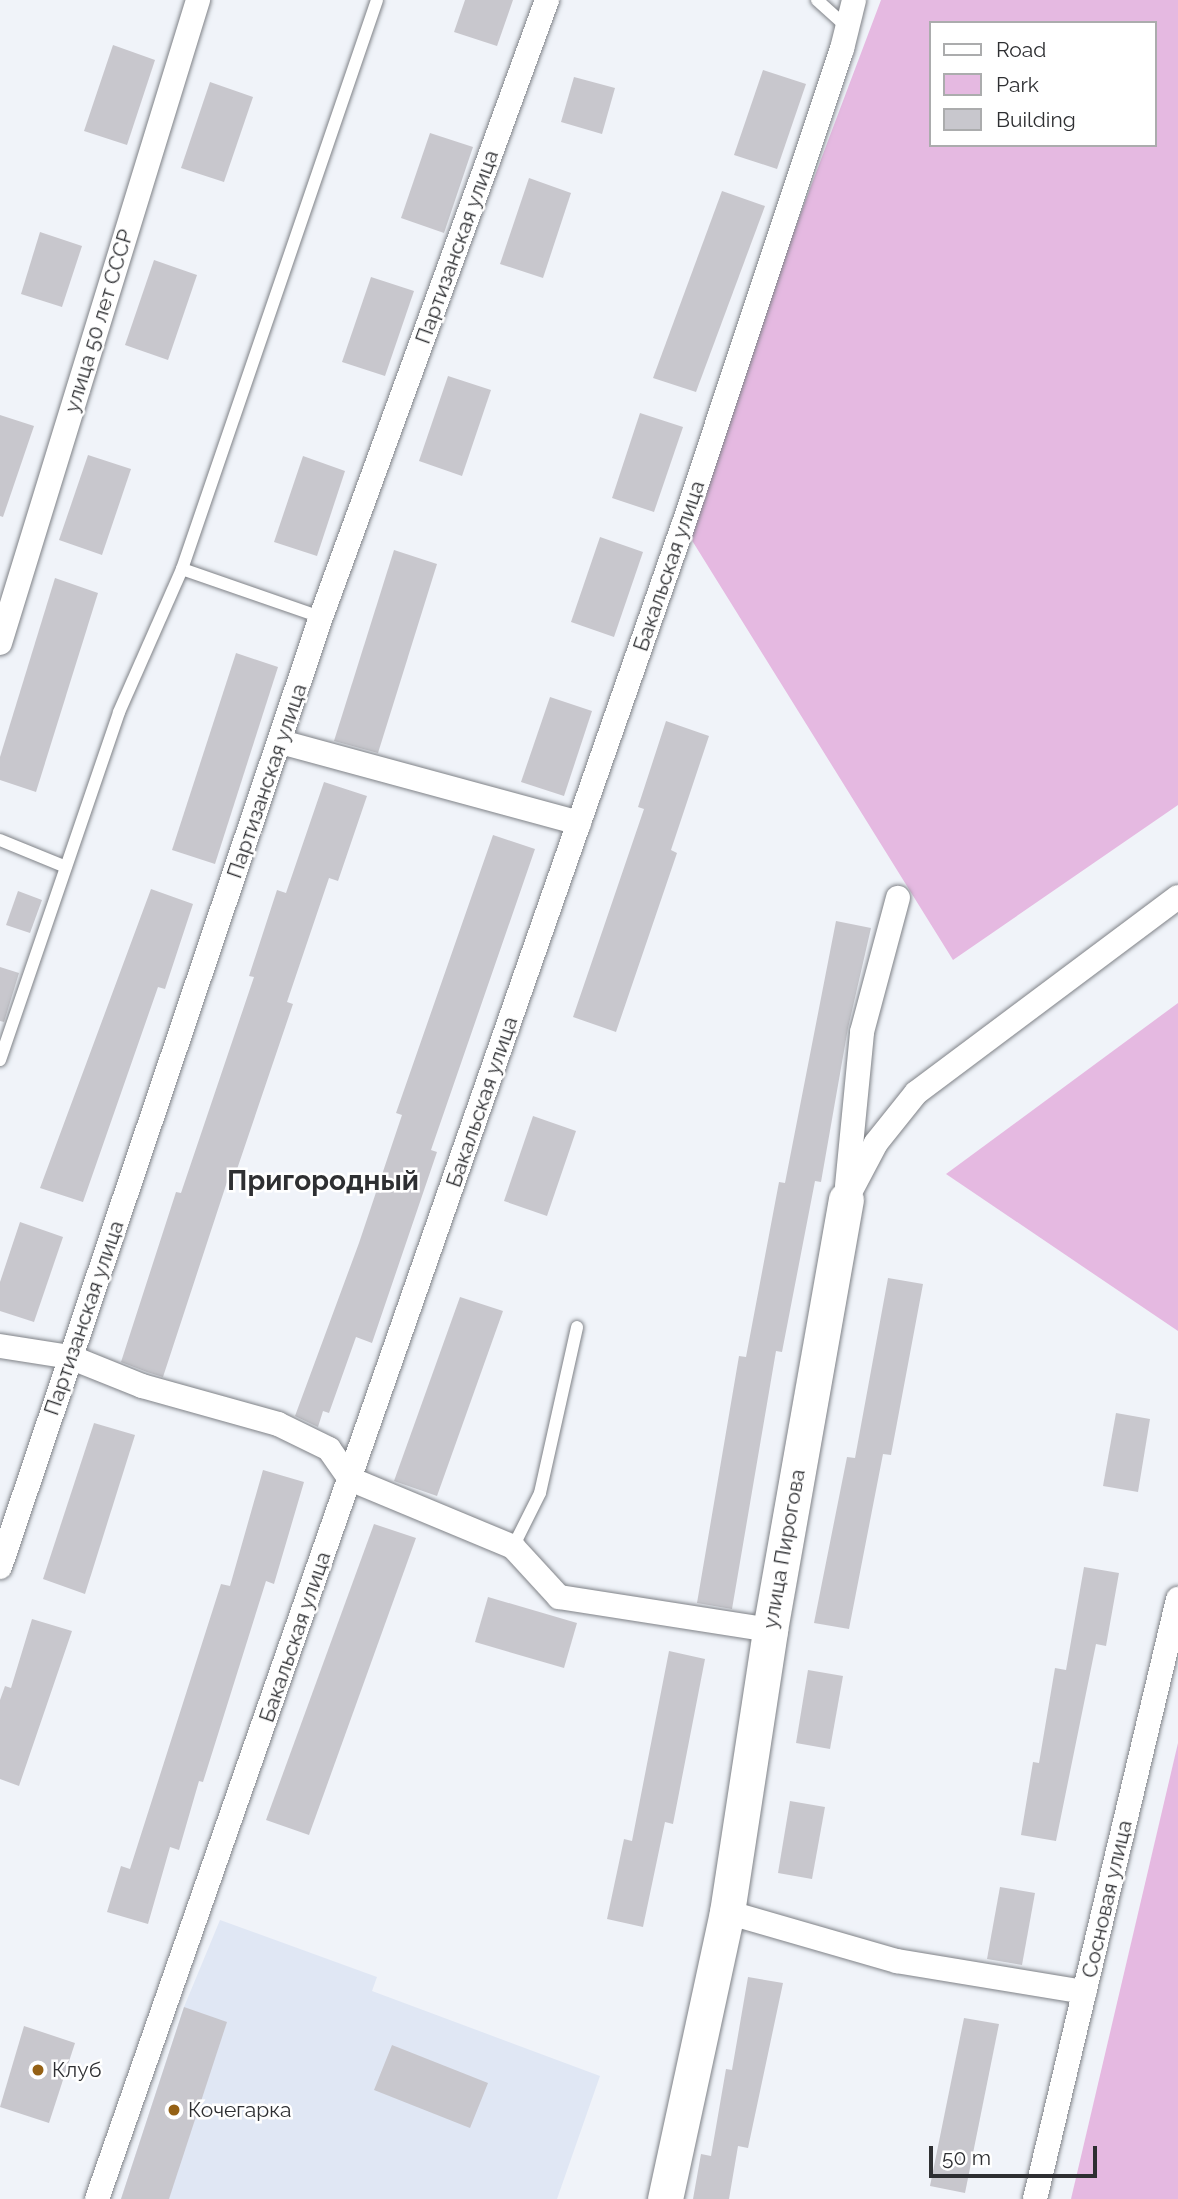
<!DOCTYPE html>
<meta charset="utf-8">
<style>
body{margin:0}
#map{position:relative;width:1178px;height:2199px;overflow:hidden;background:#f0f3f9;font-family:Raleway,sans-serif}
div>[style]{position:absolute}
.built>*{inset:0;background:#e0e7f4}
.green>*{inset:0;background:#e5b9e1}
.building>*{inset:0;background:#c8c7cd}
.roads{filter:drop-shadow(0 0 2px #7f8287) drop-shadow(0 0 2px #7f8287)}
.lane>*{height:12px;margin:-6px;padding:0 6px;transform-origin:6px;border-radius:6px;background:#fff}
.street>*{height:24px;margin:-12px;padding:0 12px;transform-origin:12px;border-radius:12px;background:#fff}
.secondary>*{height:35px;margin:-17.5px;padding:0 17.5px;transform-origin:17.5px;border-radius:17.5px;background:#fff}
.dots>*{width:19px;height:19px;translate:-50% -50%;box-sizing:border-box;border:4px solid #fff;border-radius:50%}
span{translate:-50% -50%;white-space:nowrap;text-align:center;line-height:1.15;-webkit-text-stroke:5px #fff;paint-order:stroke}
.street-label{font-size:21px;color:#2e2f32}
.poi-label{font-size:21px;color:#2e2f32}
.left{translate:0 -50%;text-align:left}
.district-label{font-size:28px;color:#2e2f32;font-weight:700}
.legend{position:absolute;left:929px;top:21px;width:228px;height:126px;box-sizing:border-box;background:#fff;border:2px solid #abacad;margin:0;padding:9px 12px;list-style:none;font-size:21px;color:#2e2f32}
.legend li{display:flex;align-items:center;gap:14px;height:35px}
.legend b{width:35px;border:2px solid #abacad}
.scale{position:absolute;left:929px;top:2146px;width:168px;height:32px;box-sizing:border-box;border:4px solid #2e2f32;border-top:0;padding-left:9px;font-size:21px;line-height:24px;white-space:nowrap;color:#2e2f32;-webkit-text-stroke:5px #fff;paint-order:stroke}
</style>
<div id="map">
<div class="built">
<i style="clip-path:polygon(220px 1920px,377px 1977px,372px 1991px,600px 2076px,557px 2199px,121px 2199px,184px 2007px)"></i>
</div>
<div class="green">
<i style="clip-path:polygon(evenodd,881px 0,1178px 0,1178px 805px,953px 960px,683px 526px,881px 0,931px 23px,1155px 23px,1155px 145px,931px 145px,931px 23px)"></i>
<i style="clip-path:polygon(1178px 1003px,1178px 1331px,946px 1174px)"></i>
<i style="clip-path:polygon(1178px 1743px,1178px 2199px,1071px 2199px)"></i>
</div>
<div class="building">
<i style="clip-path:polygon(465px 0,513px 0,497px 46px,454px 32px)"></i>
<i style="clip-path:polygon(113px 45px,155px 60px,127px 145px,84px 131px)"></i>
<i style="clip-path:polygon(763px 70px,806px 84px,777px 169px,734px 155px)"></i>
<i style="clip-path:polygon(574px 77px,615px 88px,602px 134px,561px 122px)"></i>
<i style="clip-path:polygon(210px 82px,253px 97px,224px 182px,181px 168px)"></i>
<i style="clip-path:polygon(430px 133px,473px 147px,444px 233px,401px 218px)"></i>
<i style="clip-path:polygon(529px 178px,571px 193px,543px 278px,500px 264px)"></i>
<i style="clip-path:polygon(722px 191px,765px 206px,696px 392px,653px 378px)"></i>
<i style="clip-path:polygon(40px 232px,82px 246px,62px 307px,21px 294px)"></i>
<i style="clip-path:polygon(154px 260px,197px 275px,168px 360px,125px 345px)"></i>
<i style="clip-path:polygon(371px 277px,414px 291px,385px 376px,342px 362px)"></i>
<i style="clip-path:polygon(448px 376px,491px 390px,462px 476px,419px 461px)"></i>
<i style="clip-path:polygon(640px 413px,683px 427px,654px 512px,612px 498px)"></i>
<i style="clip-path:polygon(0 415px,34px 426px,3px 517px,0 516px)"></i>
<i style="clip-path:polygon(88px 455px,131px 469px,102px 555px,59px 540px)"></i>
<i style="clip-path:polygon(303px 456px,345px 471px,317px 556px,274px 542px)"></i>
<i style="clip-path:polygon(600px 537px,643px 552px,614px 637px,571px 622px)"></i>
<i style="clip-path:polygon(394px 550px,437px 564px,378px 753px,334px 741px)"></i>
<i style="clip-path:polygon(55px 578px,98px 593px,36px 792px,0 780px,0 757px)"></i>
<i style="clip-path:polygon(236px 653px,278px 667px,215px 864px,172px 850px)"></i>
<i style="clip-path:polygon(550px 697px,592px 711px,564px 796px,521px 782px)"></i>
<i style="clip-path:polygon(666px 721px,709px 736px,671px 850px,677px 853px,616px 1032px,573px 1017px,644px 809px,638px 807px)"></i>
<i style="clip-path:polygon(324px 782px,367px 796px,338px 881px,329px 878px,287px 1002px,293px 1004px,232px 1184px,227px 1182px,163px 1377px,147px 1372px,121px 1362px,176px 1192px,181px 1193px,254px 977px,249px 976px,277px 890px,286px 893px)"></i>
<i style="clip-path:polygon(493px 835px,535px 849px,431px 1150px,437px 1152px,372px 1343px,356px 1337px,329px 1413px,323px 1411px,318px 1427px,295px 1416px,359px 1243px,402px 1115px,396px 1113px)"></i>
<i style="clip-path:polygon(151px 889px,193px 904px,165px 989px,158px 987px,83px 1202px,40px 1188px)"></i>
<i style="clip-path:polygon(18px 891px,42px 900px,30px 933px,6px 925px)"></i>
<i style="clip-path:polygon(836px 921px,871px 928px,848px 1028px,821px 1182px,815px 1181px,782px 1352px,776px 1351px,732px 1609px,697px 1603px,739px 1356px,746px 1357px,779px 1182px,785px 1183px)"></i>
<i style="clip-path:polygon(0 967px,19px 973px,4px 1022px,0 1021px)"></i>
<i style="clip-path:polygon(533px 1116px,576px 1131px,547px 1216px,504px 1201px)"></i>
<i style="clip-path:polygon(20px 1222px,63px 1237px,34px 1322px,0 1311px,0 1282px)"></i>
<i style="clip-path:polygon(888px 1278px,923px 1284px,891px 1455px,883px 1454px,849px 1629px,814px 1623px,847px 1457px,855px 1458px)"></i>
<i style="clip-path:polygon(460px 1297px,503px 1311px,437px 1496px,394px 1481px)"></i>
<i style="clip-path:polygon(1116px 1413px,1150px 1419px,1138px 1492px,1103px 1486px)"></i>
<i style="clip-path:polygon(94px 1423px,135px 1435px,85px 1594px,43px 1579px)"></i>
<i style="clip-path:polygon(263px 1470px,304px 1482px,274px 1584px,266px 1581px,203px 1782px,199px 1781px,179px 1850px,170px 1847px,148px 1924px,107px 1912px,121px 1866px,130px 1869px,221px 1584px,230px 1586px)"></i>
<i style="clip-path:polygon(374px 1524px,416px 1538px,309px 1835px,266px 1820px)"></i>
<i style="clip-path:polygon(1084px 1567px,1119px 1573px,1106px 1646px,1096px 1644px,1056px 1841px,1021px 1835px,1033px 1762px,1039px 1763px,1055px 1668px,1066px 1670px)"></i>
<i style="clip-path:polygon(488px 1597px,577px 1623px,564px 1668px,475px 1642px)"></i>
<i style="clip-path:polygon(32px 1619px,72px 1631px,19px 1786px,0 1779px,0 1700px,5px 1686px,11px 1688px)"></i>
<i style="clip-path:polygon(669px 1651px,705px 1659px,673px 1824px,665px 1822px,643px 1927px,607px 1919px,624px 1839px,632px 1841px)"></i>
<i style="clip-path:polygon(808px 1670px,843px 1676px,830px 1749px,796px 1743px)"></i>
<i style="clip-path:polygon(790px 1801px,825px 1807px,812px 1879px,778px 1873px)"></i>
<i style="clip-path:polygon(1000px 1887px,1035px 1893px,1022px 1965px,987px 1959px)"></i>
<i style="clip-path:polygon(748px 1977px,783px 1983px,748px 2148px,738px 2146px,729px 2199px,693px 2199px,701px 2154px,711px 2156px,726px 2069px,732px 2070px)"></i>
<i style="clip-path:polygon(184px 2007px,227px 2022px,169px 2199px,121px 2199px)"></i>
<i style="clip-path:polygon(964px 2018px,999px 2024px,965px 2193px,930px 2186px)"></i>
<i style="clip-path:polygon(24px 2026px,75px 2043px,49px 2123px,0 2107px)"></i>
<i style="clip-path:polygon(392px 2045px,488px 2083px,470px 2128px,374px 2090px)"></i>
</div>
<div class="roads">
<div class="lane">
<i style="left:817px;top:0;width:38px;rotate:42deg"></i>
<i style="left:182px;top:569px;width:147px;rotate:19.1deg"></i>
<i style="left:0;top:840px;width:71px;rotate:22.2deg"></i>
<i style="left:0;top:1060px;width:368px;rotate:-71.1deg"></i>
<i style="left:119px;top:712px;width:156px;rotate:-66.2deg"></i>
<i style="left:182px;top:569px;width:601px;rotate:-71.08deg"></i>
<i style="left:513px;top:1547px;width:60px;rotate:-63.4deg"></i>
<i style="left:540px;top:1493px;width:170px;rotate:-77.4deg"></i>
</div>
<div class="street">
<i style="left:0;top:643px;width:673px;rotate:-72.88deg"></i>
<i style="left:281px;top:742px;width:309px;rotate:15.2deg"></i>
<i style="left:847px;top:1186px;width:155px;rotate:-84.4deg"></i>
<i style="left:862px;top:1032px;width:139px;rotate:-75deg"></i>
<i style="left:846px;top:1200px;width:64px;rotate:-62.2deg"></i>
<i style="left:876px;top:1143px;width:64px;rotate:-51.3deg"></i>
<i style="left:916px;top:1093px;width:327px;rotate:-36.8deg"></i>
<i style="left:0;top:1346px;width:71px;rotate:8.9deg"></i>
<i style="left:70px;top:1357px;width:78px;rotate:21.9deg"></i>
<i style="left:142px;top:1386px;width:141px;rotate:15.6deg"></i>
<i style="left:278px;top:1424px;width:57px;rotate:26.1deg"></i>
<i style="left:329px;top:1449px;width:37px;rotate:55deg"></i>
<i style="left:350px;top:1479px;width:177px;rotate:22.6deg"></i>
<i style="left:513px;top:1547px;width:68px;rotate:47.4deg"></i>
<i style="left:559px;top:1597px;width:214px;rotate:8.9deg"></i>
<i style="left:0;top:1567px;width:1003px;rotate:-71.33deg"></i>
<i style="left:321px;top:617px;width:657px;rotate:-69.88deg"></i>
<i style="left:727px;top:1912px;width:177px;rotate:16.1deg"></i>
<i style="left:897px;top:1961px;width:190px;rotate:9.4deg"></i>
<i style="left:97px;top:2199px;width:1773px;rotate:-70.7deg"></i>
<i style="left:683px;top:526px;width:503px;rotate:-71.57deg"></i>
<i style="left:842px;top:49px;width:50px;rotate:-76.2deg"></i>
<i style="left:1035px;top:2199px;width:617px;rotate:-76.59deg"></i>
</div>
<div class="secondary">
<i style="left:665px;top:2199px;width:294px;rotate:-77.8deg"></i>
<i style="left:727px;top:1912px;width:285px;rotate:-81.3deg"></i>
<i style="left:770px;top:1630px;width:437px;rotate:-80deg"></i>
</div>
</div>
<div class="dots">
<i style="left:38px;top:2070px;background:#956115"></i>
<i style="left:174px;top:2110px;background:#956115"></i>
</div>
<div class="street-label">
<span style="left:457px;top:247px;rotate:-70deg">Партизанская улица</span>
<span style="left:99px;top:321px;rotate:-73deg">улица 50 лет СССР</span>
<span style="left:669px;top:566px;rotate:-71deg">Бакальская улица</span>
<span style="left:267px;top:781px;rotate:-71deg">Партизанская улица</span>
<span style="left:482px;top:1102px;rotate:-71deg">Бакальская улица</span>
<span style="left:84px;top:1318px;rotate:-71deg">Партизанская улица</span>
<span style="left:784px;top:1549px;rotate:-80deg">улица Пирогова</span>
<span style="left:295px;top:1637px;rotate:-71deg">Бакальская улица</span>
<span style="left:1107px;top:1899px;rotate:-77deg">Сосновая улица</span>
</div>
<div class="poi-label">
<span class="left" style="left:52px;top:2070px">Клуб</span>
<span class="left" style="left:188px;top:2110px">Кочегарка</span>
</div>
<div class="district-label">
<span style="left:323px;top:1181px">Пригородный</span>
</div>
<ul class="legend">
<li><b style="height:9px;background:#fff"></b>Road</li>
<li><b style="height:19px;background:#e5b9e1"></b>Park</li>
<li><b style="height:19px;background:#c8c7cd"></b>Building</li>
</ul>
<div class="scale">50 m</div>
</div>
